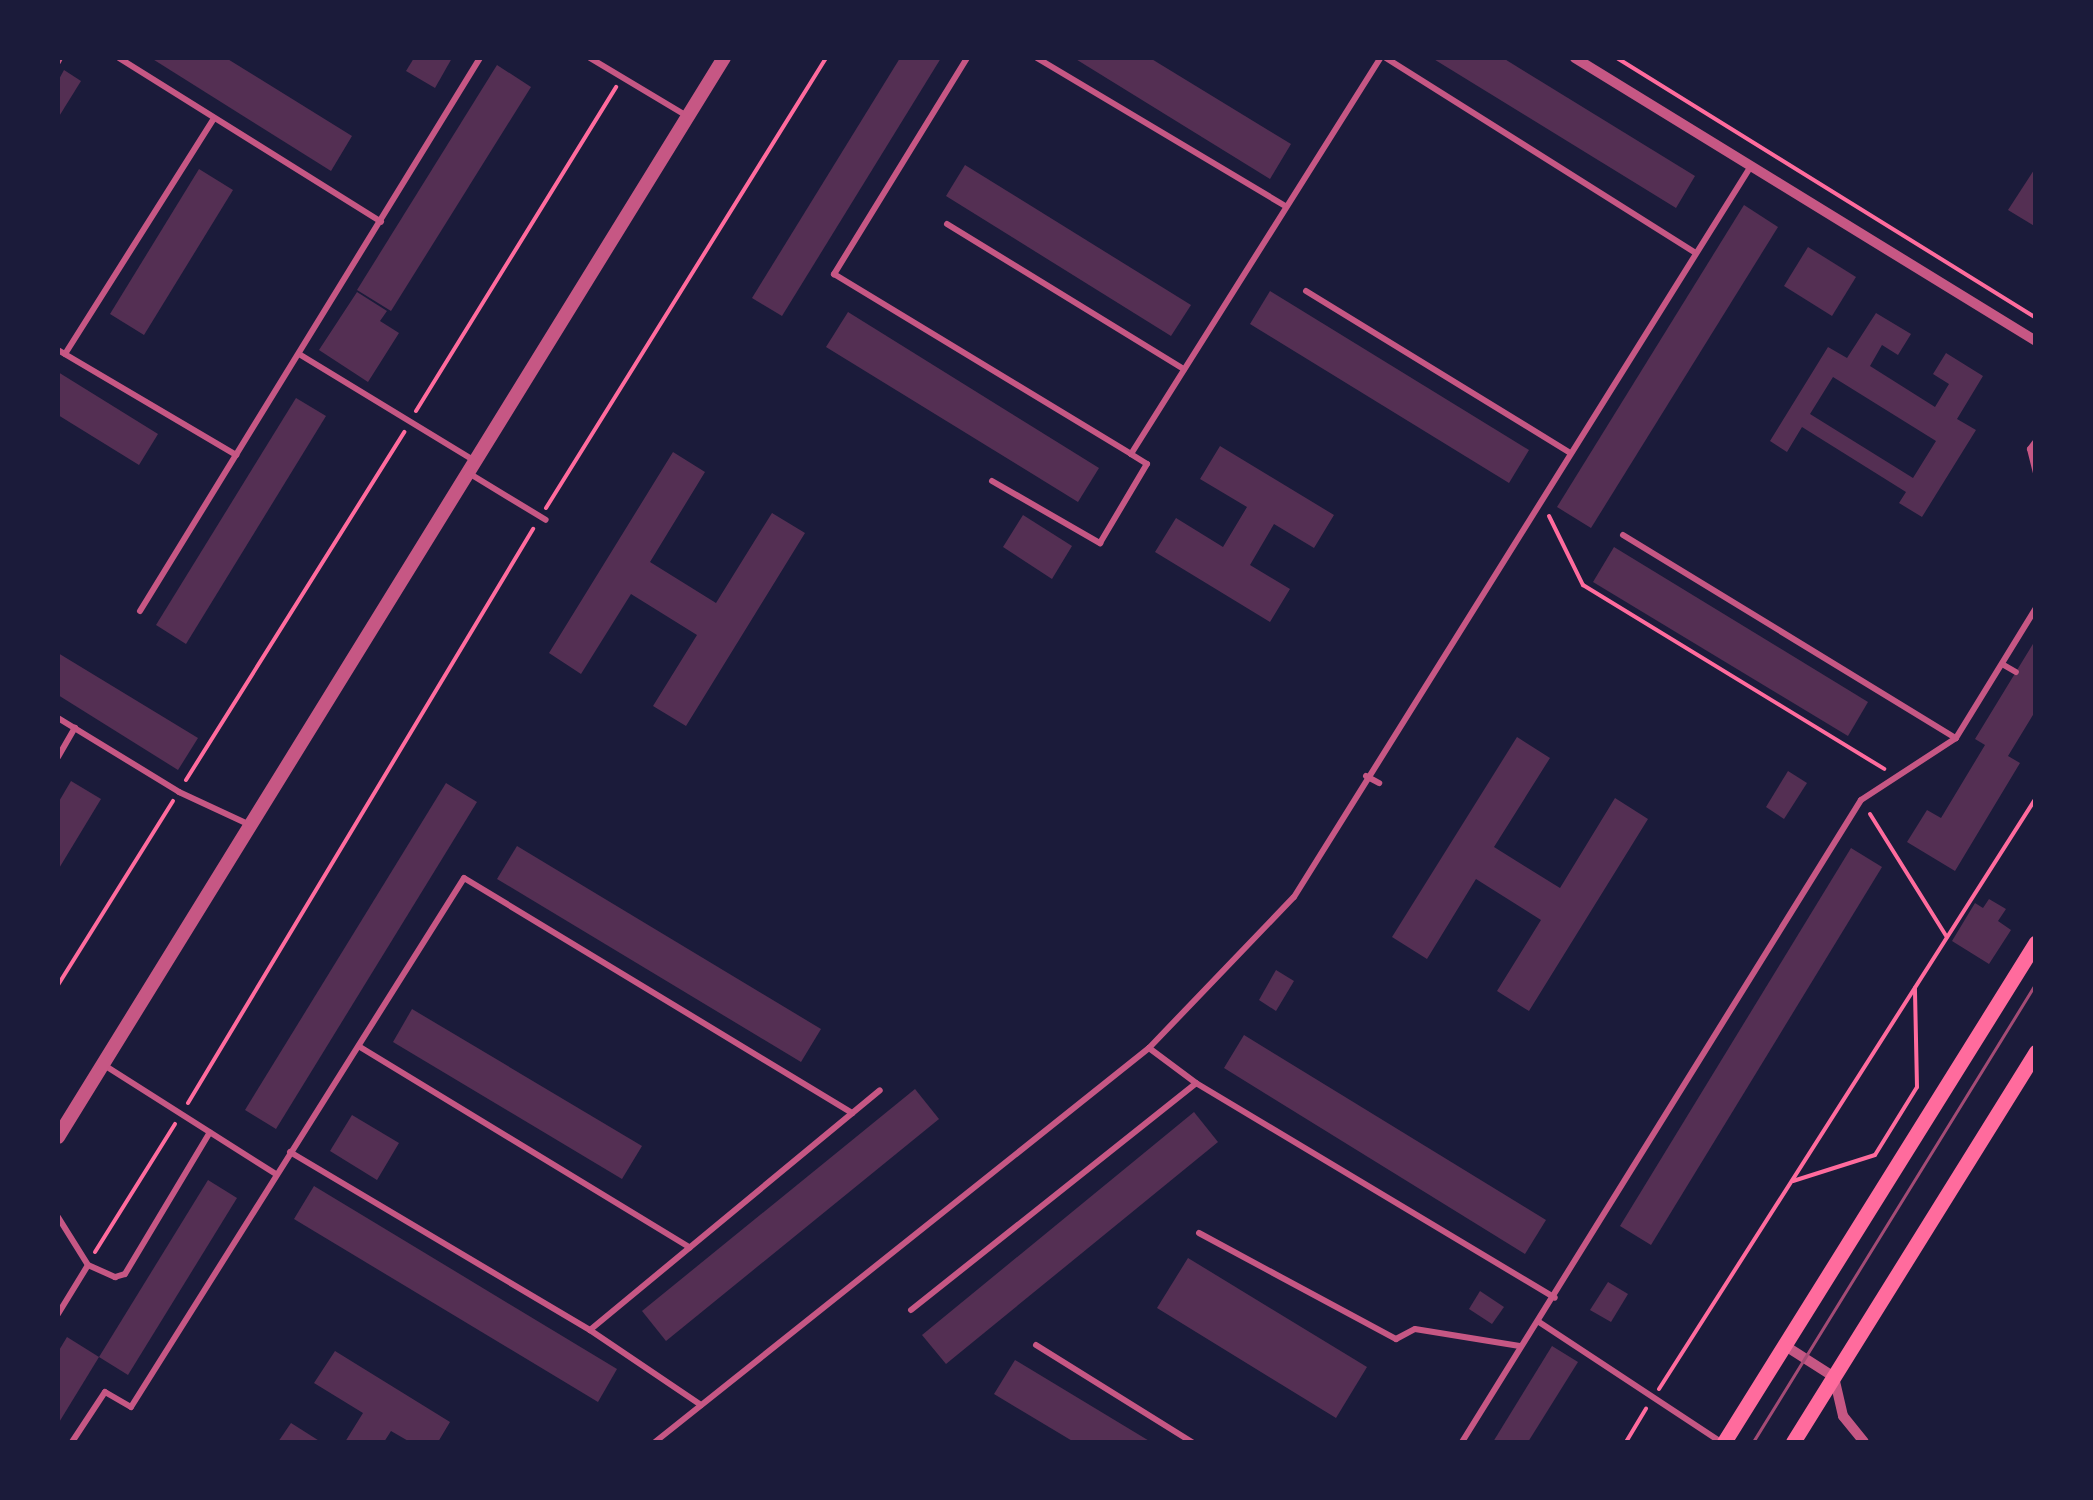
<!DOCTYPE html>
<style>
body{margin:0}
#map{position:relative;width:2093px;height:1500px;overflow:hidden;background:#1b1b3a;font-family:"Fira Sans",sans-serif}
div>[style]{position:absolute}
.building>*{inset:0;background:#542f53}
.path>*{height:4px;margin:-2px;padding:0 2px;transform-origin:2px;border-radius:2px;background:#ff6b9d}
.service>*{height:6px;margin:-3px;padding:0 3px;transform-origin:3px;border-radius:3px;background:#c65784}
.minor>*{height:10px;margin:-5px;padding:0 5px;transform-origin:5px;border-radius:5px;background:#c65784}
.tertiary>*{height:14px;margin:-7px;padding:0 7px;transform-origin:7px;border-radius:7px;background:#c65784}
.secondary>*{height:15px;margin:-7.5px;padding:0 7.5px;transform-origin:7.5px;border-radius:7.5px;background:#ff6b9d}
.tram>*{height:2.5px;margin:-1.25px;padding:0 1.25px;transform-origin:1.25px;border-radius:1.25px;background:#a44b75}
span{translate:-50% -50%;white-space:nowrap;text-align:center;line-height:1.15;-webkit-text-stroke:10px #1b1b3a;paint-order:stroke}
.frame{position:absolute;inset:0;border:60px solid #1b1b3a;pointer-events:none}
</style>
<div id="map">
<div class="building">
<i style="clip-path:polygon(151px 58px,226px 58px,352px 136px,331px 171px)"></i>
<i style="clip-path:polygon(414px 58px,452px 58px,435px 88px,406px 71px)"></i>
<i style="clip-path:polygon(900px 58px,941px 58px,782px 316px,752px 298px)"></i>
<i style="clip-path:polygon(1074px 58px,1150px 58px,1291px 144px,1270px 179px)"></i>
<i style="clip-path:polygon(1432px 58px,1503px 58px,1695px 176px,1676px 208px)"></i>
<i style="clip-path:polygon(497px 65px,531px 87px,391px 311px,357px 290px)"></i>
<i style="clip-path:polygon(64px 70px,81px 81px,58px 118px,58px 81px)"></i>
<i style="clip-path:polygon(965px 165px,1191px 305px,1171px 336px,946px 196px)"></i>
<i style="clip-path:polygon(2036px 167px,2036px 227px,2008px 210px)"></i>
<i style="clip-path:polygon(199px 169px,233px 190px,144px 335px,110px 314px)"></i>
<i style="clip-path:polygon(1744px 205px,1778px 227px,1591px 528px,1557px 507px)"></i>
<i style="clip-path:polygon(1808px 247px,1856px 277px,1832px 316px,1784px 286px)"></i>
<i style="clip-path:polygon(1270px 291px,1529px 450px,1509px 483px,1250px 324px)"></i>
<i style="clip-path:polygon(357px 292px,387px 311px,380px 321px,399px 333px,368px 382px,319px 350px)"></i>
<i style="clip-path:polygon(848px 312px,1099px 468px,1078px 502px,826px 347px)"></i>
<i style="clip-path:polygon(evenodd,1876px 313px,1911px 334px,1898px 355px,1882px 345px,1870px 366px,1935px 407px,1949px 384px,1933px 374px,1946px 353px,1983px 376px,1957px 419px,1976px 430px,1922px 517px,1899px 503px,1906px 492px,1802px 427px,1787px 452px,1770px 441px,1828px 347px,1847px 358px,1876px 313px,1833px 377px,1936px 441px,1913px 478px,1810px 414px,1833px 377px)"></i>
<i style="clip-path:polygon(58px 372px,158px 434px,139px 465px,58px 415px)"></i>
<i style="clip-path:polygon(296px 398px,326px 416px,186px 644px,156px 625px)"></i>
<i style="clip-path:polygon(1220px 446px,1334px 515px,1314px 548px,1274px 524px,1250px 565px,1290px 589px,1270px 622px,1155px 552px,1176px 518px,1223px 547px,1247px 507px,1200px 479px)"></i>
<i style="clip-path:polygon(673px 452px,705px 472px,650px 562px,716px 603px,772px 513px,805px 533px,686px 726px,653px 706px,697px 635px,631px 594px,581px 674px,549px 653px)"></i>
<i style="clip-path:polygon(1023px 515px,1072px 546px,1052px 579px,1003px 547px)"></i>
<i style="clip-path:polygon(1614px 547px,1868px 702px,1848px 736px,1593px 582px)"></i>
<i style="clip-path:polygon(2036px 639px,2036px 710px,2008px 756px,2020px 763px,1955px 871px,1907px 842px,1927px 810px,1941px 818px,1985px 745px,1975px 739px)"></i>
<i style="clip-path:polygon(58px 653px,198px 738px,178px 770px,58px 695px)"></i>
<i style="clip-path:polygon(1517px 737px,1550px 758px,1494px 847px,1560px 888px,1615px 798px,1648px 819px,1529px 1011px,1497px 991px,1541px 920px,1476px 879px,1427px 959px,1392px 937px)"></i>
<i style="clip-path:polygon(1788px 771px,1807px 783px,1784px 819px,1766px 807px)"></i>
<i style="clip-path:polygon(71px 781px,101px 799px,58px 870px,58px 803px)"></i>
<i style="clip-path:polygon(446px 783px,477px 802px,276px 1129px,245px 1110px)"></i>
<i style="clip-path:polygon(517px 846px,821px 1029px,801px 1062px,497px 879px)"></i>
<i style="clip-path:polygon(1851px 848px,1882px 867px,1651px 1245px,1620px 1226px)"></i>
<i style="clip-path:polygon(1989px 899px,2006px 909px,1998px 921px,2011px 930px,1989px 964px,1952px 941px,1975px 903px,1983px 908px)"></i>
<i style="clip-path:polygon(1276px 970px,1294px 981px,1276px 1011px,1259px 1000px)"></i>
<i style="clip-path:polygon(412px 1009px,642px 1146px,622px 1179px,393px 1042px)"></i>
<i style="clip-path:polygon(1244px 1035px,1546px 1220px,1525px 1254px,1224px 1068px)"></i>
<i style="clip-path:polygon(915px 1089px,939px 1119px,666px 1341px,642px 1311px)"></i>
<i style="clip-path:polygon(1194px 1112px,1218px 1142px,946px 1364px,922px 1335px)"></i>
<i style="clip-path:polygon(352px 1115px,399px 1143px,377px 1180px,330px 1151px)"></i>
<i style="clip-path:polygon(208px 1180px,237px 1198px,128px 1375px,99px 1357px)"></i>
<i style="clip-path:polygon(314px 1186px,617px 1369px,598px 1402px,294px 1219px)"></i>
<i style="clip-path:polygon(1188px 1258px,1367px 1367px,1336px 1418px,1157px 1308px)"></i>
<i style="clip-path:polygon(1608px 1282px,1628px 1294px,1611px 1322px,1590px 1310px)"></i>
<i style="clip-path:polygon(1480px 1291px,1504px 1307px,1492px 1324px,1469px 1309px)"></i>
<i style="clip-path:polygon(67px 1337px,99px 1357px,58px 1424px,58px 1352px)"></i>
<i style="clip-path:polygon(1552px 1346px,1578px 1362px,1528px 1442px,1493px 1442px)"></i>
<i style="clip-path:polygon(335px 1351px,450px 1422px,438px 1442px,410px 1442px,391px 1431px,384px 1442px,345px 1442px,363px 1413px,314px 1383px)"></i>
<i style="clip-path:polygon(1015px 1360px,1151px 1442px,1074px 1442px,994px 1394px)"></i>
<i style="clip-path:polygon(291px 1423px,321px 1442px,278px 1442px)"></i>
</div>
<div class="path">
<i style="left:1617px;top:58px;width:493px;rotate:31.8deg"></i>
<i style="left:416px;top:411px;width:381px;rotate:-58.3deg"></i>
<i style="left:546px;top:508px;width:530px;rotate:-58.11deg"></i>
<i style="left:1549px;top:516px;width:77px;rotate:63.8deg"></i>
<i style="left:1583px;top:585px;width:353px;rotate:31.4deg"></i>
<i style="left:186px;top:780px;width:411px;rotate:-57.9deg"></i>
<i style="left:1870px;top:814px;width:145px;rotate:58deg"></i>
<i style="left:58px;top:985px;width:217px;rotate:-58deg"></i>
<i style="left:188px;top:1103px;width:670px;rotate:-58.99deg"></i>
<i style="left:1793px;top:1181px;width:86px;rotate:-17.6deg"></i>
<i style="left:1875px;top:1155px;width:80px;rotate:-58.3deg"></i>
<i style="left:1917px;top:1087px;width:99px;rotate:-91.2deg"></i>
<i style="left:95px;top:1252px;width:151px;rotate:-58deg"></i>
<i style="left:1659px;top:1389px;width:701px;rotate:-57.47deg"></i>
<i style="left:1626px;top:1442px;width:39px;rotate:-59deg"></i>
</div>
<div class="service">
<i style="left:119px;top:58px;width:309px;rotate:32deg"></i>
<i style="left:590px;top:58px;width:113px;rotate:30.9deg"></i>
<i style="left:967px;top:58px;width:254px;rotate:121.6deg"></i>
<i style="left:834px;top:274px;width:347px;rotate:31.2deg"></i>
<i style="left:1037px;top:58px;width:289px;rotate:30.8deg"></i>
<i style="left:1386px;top:58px;width:366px;rotate:32.2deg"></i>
<i style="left:58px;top:62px;width:4px;rotate:-63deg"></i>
<i style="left:947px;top:224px;width:278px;rotate:31.5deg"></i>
<i style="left:1306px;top:291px;width:310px;rotate:31.5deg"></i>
<i style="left:58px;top:350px;width:207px;rotate:30.5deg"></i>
<i style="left:65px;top:354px;width:279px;rotate:-57.7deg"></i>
<i style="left:299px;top:354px;width:204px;rotate:31.3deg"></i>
<i style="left:2036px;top:441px;width:10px;rotate:127deg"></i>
<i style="left:2030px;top:449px;width:25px;rotate:76deg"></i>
<i style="left:467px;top:472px;width:92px;rotate:31.3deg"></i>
<i style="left:992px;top:481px;width:125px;rotate:29.9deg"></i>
<i style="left:1100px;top:543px;width:92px;rotate:-59.3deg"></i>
<i style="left:1147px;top:464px;width:19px;rotate:-148deg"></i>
<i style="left:1131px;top:454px;width:468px;rotate:-57.8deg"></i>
<i style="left:1623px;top:535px;width:390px;rotate:31.4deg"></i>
<i style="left:140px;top:611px;width:649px;rotate:-58.42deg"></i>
<i style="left:2002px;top:664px;width:16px;rotate:30deg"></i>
<i style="left:58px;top:718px;width:142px;rotate:31.4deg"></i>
<i style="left:179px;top:792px;width:76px;rotate:24.9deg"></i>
<i style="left:58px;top:757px;width:34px;rotate:-60deg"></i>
<i style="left:1366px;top:776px;width:15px;rotate:28deg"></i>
<i style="left:360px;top:1047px;width:386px;rotate:31.3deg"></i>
<i style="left:1149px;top:1048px;width:59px;rotate:36.7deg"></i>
<i style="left:1196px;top:1083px;width:418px;rotate:30.9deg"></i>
<i style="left:104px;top:1065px;width:204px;rotate:32.4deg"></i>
<i style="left:290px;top:1152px;width:349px;rotate:30.7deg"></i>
<i style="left:58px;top:1217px;width:57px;rotate:58deg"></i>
<i style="left:1199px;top:1233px;width:224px;rotate:28.3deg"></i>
<i style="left:1396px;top:1339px;width:21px;rotate:-28deg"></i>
<i style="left:1415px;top:1329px;width:106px;rotate:9.2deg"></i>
<i style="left:911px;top:1310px;width:364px;rotate:-38.5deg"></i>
<i style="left:58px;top:1314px;width:57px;rotate:-58.5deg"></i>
<i style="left:88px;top:1265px;width:30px;rotate:24deg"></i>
<i style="left:115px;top:1277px;width:10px;rotate:-17deg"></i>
<i style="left:125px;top:1274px;width:165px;rotate:-59.1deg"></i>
<i style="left:1539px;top:1322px;width:218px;rotate:33.4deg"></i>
<i style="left:1036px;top:1345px;width:184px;rotate:31.9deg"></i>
<i style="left:701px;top:1405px;width:134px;rotate:-146deg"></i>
<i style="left:590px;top:1330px;width:376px;rotate:-39.6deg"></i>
<i style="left:72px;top:1442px;width:60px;rotate:-56.6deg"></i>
<i style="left:105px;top:1392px;width:30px;rotate:30deg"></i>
<i style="left:131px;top:1407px;width:625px;rotate:-57.81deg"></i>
<i style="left:464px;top:878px;width:454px;rotate:31.2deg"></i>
<i style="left:655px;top:1442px;width:632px;rotate:-38.57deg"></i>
<i style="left:1149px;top:1048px;width:209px;rotate:-46.2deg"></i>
<i style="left:1294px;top:897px;width:862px;rotate:-57.99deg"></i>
<i style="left:1462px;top:1442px;width:756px;rotate:-58.14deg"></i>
<i style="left:1861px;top:800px;width:113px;rotate:-33.1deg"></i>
<i style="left:1956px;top:738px;width:153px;rotate:-58.4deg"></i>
</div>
<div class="minor">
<i style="left:1575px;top:58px;width:541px;rotate:31.55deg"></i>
<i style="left:1784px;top:1345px;width:59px;rotate:32.6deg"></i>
<i style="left:1834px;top:1377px;width:40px;rotate:77deg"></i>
<i style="left:1843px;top:1416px;width:33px;rotate:51deg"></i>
</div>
<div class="tertiary">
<i style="left:58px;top:1137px;width:1268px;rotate:-58.32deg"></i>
</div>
<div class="secondary">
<i style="left:1724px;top:1442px;width:589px;rotate:-58.04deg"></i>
<i style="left:1793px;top:1442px;width:460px;rotate:-58.1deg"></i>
</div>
<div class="tram">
<i style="left:1753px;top:1442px;width:539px;rotate:-58.34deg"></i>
</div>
<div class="frame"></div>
</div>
